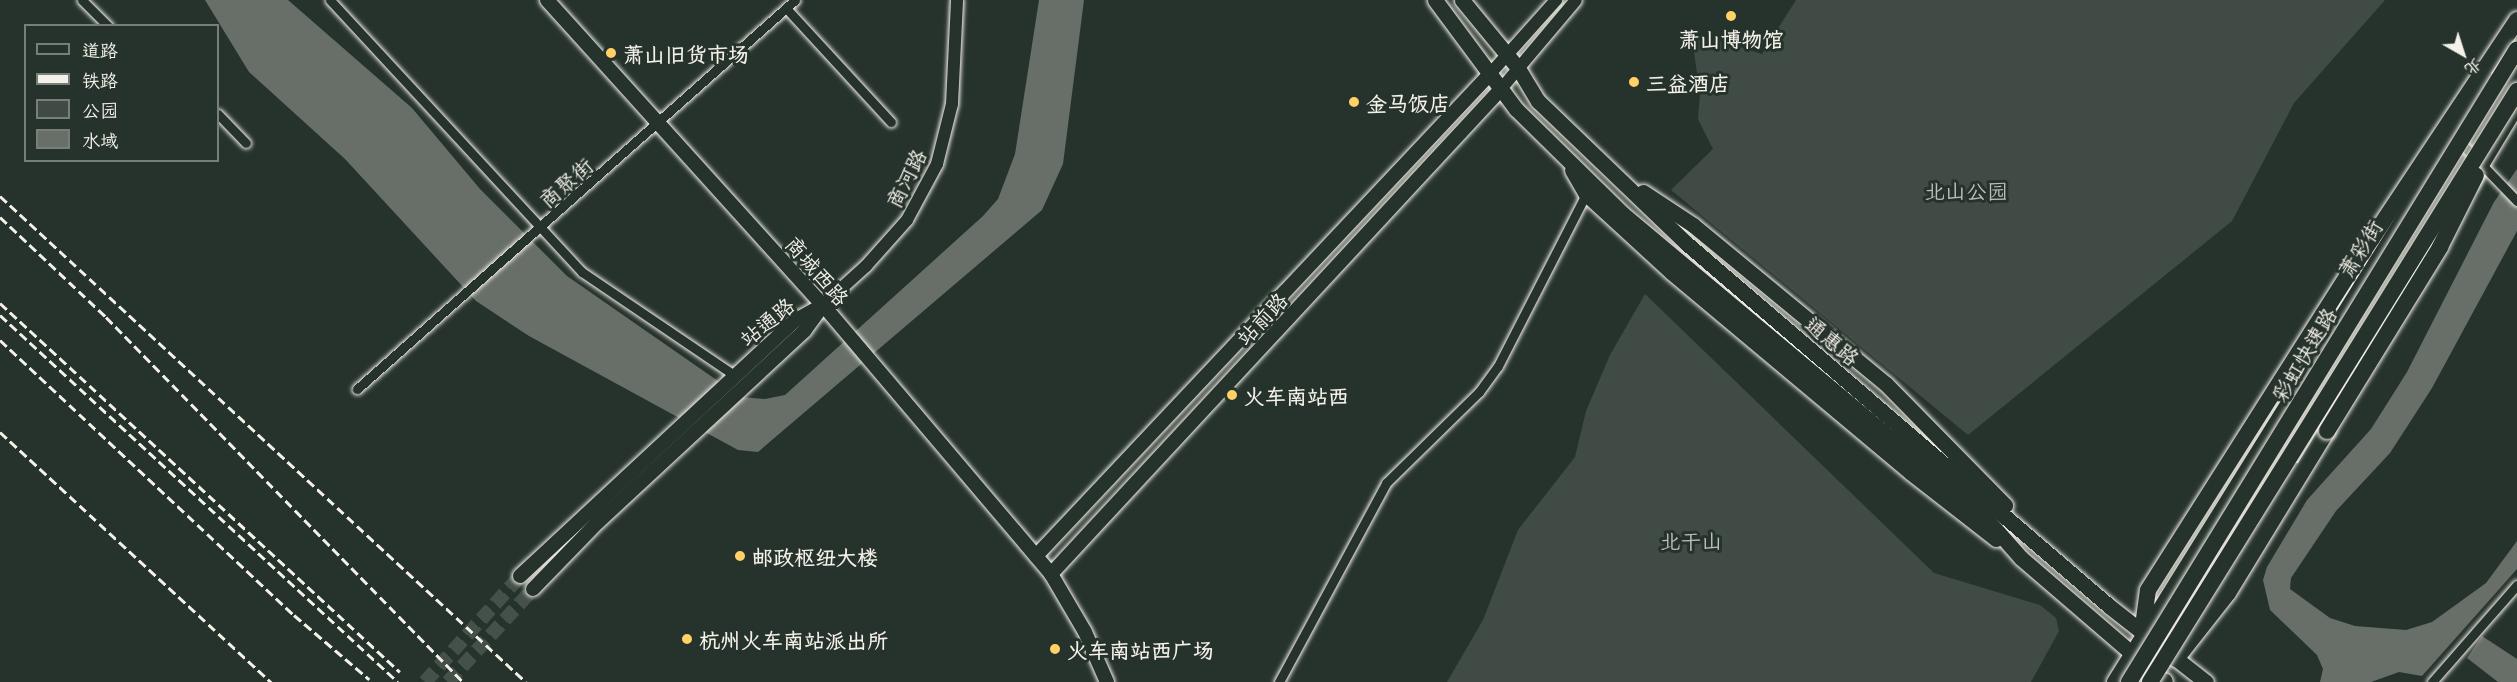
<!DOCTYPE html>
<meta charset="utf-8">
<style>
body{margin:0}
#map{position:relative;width:2517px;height:682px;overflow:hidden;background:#26332d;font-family:"Playpen Sans","LXGW WenKai TC",sans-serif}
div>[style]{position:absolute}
.green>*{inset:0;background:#414b45}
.water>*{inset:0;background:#676f68}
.secondary-tunnel>*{height:14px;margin-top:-7px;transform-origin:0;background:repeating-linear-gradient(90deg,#455049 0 14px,transparent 0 21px)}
.roads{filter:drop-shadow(0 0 2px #f4f1e8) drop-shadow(0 0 2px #f4f1e8)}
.minor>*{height:9px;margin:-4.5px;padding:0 4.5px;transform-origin:4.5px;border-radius:4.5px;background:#26332d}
.tertiary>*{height:12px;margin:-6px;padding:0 6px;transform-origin:6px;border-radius:6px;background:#26332d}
.secondary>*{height:14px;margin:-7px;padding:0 7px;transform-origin:7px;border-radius:7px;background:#26332d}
.primary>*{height:15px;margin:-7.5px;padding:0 7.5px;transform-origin:7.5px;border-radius:7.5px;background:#26332d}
.trunk>*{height:16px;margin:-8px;padding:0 8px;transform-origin:8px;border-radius:8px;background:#26332d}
.rail>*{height:3px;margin-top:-1.5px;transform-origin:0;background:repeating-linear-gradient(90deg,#f4f1e8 0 9px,transparent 0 13.5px)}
.bridges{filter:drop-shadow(0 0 2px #f4f1e8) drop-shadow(0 0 2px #f4f1e8)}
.trunk-bridge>*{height:16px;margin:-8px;padding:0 8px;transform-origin:8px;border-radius:8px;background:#26332d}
.dots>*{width:16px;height:16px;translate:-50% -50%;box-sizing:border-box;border:3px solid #26332d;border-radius:50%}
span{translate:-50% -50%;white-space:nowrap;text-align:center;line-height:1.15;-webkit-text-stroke:6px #26332d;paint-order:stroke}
.poi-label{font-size:21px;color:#f4f1e8;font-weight:700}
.left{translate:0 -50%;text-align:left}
.street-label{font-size:21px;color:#f4f1e8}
.park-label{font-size:21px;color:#bebfb7}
.legend{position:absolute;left:24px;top:24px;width:195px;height:138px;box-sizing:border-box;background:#26332d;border:2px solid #787f78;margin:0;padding:8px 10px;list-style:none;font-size:18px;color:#f4f1e8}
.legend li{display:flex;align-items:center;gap:12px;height:30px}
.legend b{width:30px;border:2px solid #787f78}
.north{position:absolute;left:2433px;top:24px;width:60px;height:60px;-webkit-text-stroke:4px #26332d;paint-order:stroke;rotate:141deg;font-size:16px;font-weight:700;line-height:24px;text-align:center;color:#f4f1e8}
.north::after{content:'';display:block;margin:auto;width:21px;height:27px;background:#f4f1e8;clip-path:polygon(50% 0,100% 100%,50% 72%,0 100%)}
</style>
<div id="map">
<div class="green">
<i style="clip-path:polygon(1796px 0,2385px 0,2294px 103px,2232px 221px,1968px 435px,1671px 190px,1713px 149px,1698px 119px,1700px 93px,1691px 32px,1762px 54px)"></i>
<i style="clip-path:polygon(1645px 294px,1934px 573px,2040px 605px,2056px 618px,2059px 631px,2031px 682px,1447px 682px,1483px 620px,1518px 530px,1575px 457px,1586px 411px,1610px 355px)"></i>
</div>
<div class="water">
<i style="clip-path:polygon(205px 0,288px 0,412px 108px,480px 189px,567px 276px,741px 397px,765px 399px,785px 395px,983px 216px,998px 199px,1015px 154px,1039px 0,1084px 0,1063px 164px,1042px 210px,758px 452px,738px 450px,529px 336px,476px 301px,345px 159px,249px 72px)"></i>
<i style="clip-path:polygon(2517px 169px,2517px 231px,2432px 388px,2390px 453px,2336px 511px,2291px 578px,2290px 589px,2330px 618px,2355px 626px,2406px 630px,2432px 622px,2486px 583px,2517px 541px,2517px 569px,2422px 676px,2399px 672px,2371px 682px,2320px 682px,2323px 669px,2317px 655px,2270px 610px,2263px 580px,2267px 567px,2307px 500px,2371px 429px,2407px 372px,2494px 202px)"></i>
<i style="clip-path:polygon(2482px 636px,2517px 659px,2517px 682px,2498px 682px,2467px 658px)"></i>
</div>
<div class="secondary-tunnel">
<i style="left:425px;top:682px;width:142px;rotate:-48.1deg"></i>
<i style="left:448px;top:682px;width:126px;rotate:-47.6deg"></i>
</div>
<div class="roads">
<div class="minor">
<i style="left:82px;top:0;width:37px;rotate:45deg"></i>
<i style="left:330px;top:0;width:371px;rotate:47.2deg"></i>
<i style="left:582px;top:272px;width:184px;rotate:34.1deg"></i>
<i style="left:786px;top:8px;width:155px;rotate:47.4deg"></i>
<i style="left:218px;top:114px;width:40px;rotate:46deg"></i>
<i style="left:2458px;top:140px;width:85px;rotate:46deg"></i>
<i style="left:357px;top:389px;width:586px;rotate:-41.61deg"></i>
<i style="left:1279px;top:682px;width:226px;rotate:-61.7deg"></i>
<i style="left:1386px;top:483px;width:130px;rotate:-44.4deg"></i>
<i style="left:1479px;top:392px;width:32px;rotate:-54deg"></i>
<i style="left:1498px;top:366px;width:193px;rotate:-62.9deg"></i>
<i style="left:2432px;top:682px;width:129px;rotate:-48.8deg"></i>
</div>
<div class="tertiary">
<i style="left:1489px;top:75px;width:101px;rotate:-48.2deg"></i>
<i style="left:1501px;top:89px;width:116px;rotate:-49.9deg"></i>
<i style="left:823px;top:305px;width:58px;rotate:-42.2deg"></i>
<i style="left:866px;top:266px;width:62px;rotate:-48.3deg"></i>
<i style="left:907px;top:220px;width:64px;rotate:-61.8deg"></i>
<i style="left:937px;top:164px;width:62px;rotate:-76deg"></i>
<i style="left:952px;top:104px;width:104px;rotate:-87.2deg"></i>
</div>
<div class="secondary">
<i style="left:547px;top:0;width:411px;rotate:47.9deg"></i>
<i style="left:823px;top:305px;width:353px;rotate:49.7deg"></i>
<i style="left:1051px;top:574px;width:67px;rotate:59.6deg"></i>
<i style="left:1085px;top:632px;width:55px;rotate:66.3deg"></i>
<i style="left:2472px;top:182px;width:87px;rotate:-59deg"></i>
<i style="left:1036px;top:556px;width:661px;rotate:-46.72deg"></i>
<i style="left:1051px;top:574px;width:662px;rotate:-47.14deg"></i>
<i style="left:520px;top:576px;width:374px;rotate:-42.9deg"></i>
<i style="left:794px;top:321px;width:33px;rotate:-29deg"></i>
<i style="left:533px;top:589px;width:93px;rotate:-45.9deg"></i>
<i style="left:598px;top:522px;width:282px;rotate:-42.8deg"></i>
<i style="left:805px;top:330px;width:27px;rotate:-54deg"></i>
<i style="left:2206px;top:610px;width:166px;rotate:-58deg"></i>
<i style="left:2114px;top:682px;width:709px;rotate:-58.08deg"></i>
</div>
<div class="primary">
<i style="left:1435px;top:0;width:136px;rotate:53.4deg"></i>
<i style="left:1516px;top:109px;width:150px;rotate:44.5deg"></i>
<i style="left:1623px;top:214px;width:469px;rotate:39.9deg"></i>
<i style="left:1983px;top:515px;width:57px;rotate:48.5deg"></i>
<i style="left:2021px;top:558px;width:170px;rotate:40.7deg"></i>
<i style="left:1462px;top:0;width:88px;rotate:50.5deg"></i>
<i style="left:1518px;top:68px;width:39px;rotate:59deg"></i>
<i style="left:1538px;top:101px;width:205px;rotate:43.8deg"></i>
<i style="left:1686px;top:243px;width:557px;rotate:40.63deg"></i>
<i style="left:2109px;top:606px;width:123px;rotate:38.1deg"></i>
<i style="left:1572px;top:170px;width:28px;rotate:60deg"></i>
<i style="left:1586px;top:194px;width:115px;rotate:42.5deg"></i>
<i style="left:1671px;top:272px;width:312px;rotate:39.9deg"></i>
<i style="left:1910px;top:472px;width:109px;rotate:37.9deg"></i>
<i style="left:1643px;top:192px;width:60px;rotate:33.4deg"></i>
<i style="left:1693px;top:225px;width:250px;rotate:39.5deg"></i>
<i style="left:1886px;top:384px;width:170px;rotate:45.5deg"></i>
</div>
<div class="trunk">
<i style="left:2142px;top:633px;width:43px;rotate:-82.1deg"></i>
<i style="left:2148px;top:590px;width:379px;rotate:-57.6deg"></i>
<i style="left:2351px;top:270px;width:300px;rotate:-56.4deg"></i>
<i style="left:2176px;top:659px;width:84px;rotate:-51.8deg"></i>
<i style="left:2228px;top:593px;width:190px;rotate:-58.6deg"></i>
<i style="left:2164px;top:682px;width:1px;rotate:-45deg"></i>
</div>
</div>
<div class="rail">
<i style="left:0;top:196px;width:716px;rotate:42.74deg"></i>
<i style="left:0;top:217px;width:146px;rotate:43.3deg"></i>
<i style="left:106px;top:317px;width:511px;rotate:45.63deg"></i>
<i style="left:0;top:303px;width:544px;rotate:42.69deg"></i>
<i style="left:0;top:315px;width:541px;rotate:42.68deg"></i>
<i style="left:0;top:340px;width:403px;rotate:43.1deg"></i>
<i style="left:294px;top:615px;width:99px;rotate:40.5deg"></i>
<i style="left:0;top:432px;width:369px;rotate:42.7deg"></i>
</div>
<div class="bridges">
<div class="trunk-bridge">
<i style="left:2327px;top:431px;width:216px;rotate:-58.4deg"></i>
<i style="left:2440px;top:247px;width:80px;rotate:-63.4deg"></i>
<i style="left:2129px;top:682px;width:742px;rotate:-58.49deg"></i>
<i style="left:2150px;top:682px;width:696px;rotate:-58.16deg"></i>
</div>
</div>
<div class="dots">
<i style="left:1731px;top:16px;background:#ffd166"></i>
<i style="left:611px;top:53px;background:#ffd166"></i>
<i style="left:1634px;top:82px;background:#ffd166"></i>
<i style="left:1354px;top:102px;background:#ffd166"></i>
<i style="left:1232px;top:395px;background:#ffd166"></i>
<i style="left:740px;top:556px;background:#ffd166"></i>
<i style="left:687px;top:639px;background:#ffd166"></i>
<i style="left:1055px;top:649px;background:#ffd166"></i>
</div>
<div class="poi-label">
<span style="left:1731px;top:38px">萧山博物馆</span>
<span class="left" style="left:623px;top:53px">萧山旧货市场</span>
<span class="left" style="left:1646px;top:82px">三益酒店</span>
<span class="left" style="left:1366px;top:102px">金马饭店</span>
<span class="left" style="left:1244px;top:395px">火车南站西</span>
<span class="left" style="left:752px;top:556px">邮政枢纽大楼</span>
<span class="left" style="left:699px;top:639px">杭州火车南站派出所</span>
<span class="left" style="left:1067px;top:649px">火车南站西广场</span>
</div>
<div class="street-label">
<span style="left:905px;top:178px;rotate:-63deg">商河路</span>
<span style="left:565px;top:182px;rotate:-41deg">商聚街</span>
<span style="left:2359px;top:248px;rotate:-58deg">萧彩街</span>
<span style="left:818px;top:270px;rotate:49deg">商城西路</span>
<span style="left:1261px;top:318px;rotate:-47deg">站前路</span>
<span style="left:766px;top:321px;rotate:-39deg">站通路</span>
<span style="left:1833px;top:340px;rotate:40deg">通惠路</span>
<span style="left:2303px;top:354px;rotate:-59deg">彩虹快速路</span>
</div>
<div class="park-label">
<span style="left:1966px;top:190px">北山公园</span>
<span style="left:1691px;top:540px">北干山</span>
</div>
<ul class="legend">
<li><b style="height:8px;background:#26332d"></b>道路</li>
<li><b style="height:8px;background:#f4f1e8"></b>铁路</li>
<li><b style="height:16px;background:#414b45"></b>公园</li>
<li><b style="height:16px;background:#676f68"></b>水域</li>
</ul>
<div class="north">北</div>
</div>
